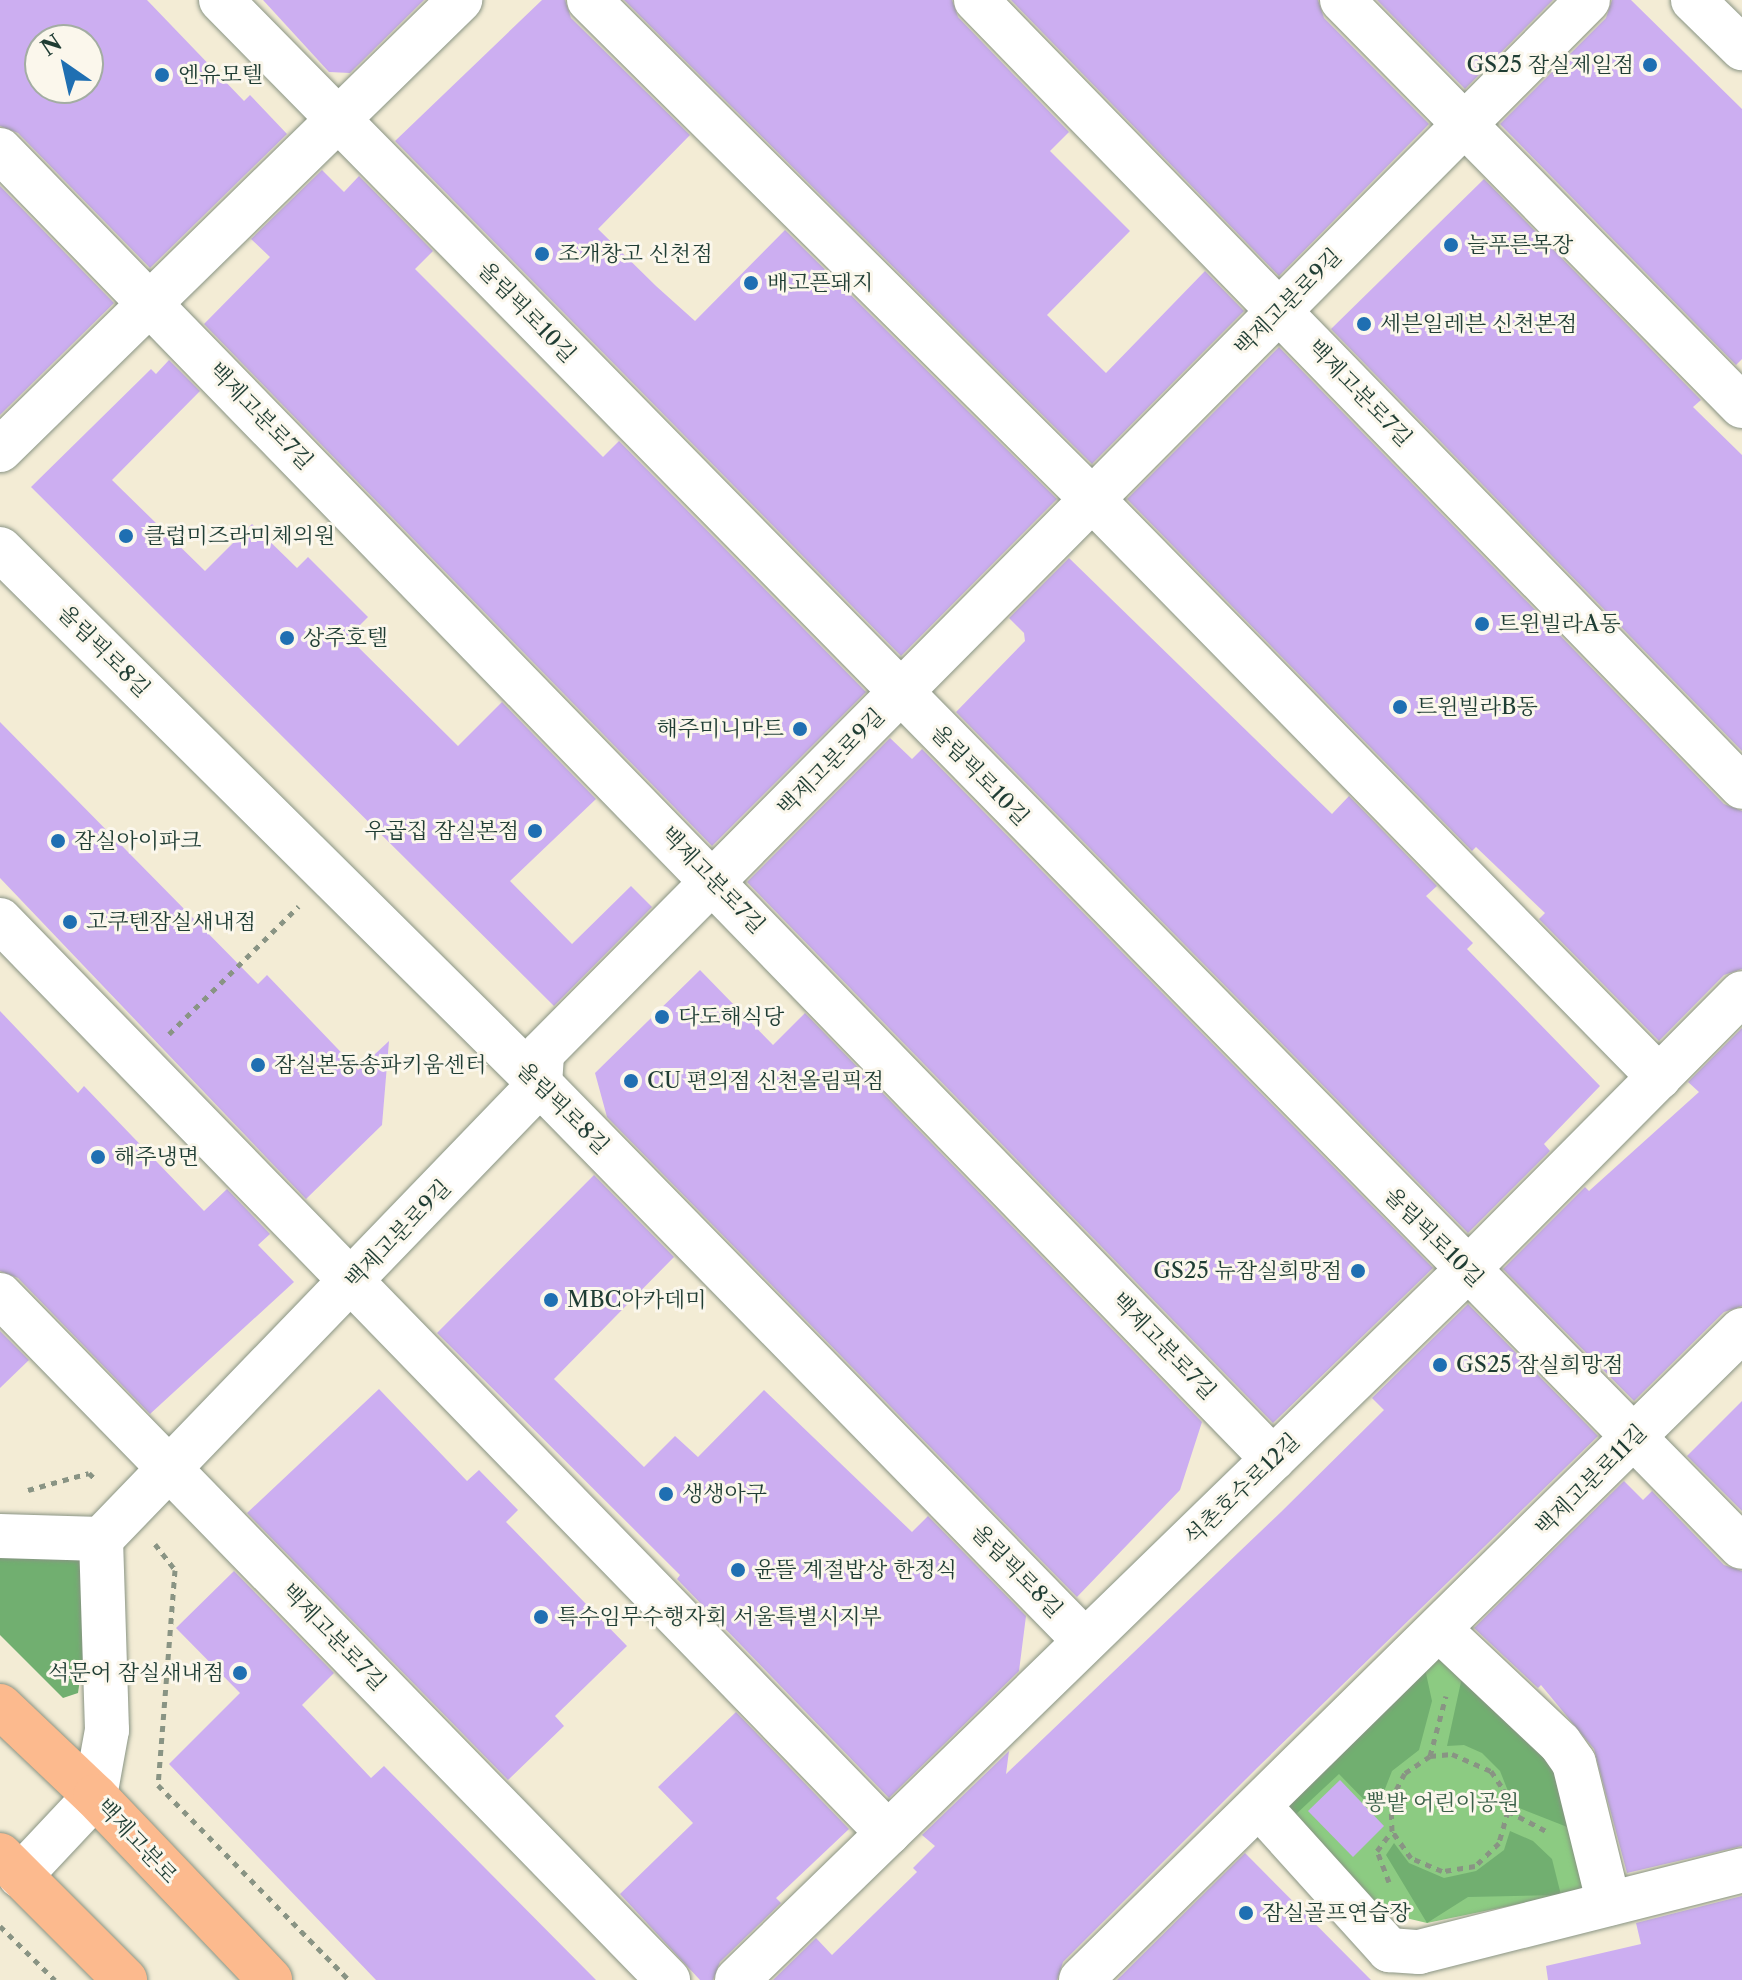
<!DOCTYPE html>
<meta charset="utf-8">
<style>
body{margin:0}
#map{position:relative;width:1742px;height:1980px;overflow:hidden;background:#f3ecd5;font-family:"Libre Caslon Text","Noto Serif KR",serif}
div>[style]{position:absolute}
.green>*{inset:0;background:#8ccb82}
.forest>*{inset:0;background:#71af70}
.building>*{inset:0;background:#ccaef1}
.path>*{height:5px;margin-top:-2.5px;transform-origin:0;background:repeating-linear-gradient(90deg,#899484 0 6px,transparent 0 12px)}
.roads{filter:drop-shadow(0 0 2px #899484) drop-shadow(0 0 2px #899484)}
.minor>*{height:44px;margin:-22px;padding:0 22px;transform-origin:22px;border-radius:22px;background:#fff}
.major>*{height:44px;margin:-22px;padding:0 22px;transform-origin:22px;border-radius:22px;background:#fcba8e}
.dots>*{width:22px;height:22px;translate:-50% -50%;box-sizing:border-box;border:4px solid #fbf7ec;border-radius:50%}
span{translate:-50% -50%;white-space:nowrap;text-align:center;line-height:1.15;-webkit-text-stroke:6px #fbf7ec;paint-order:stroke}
.poi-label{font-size:22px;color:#1f3d34}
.right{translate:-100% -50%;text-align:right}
.left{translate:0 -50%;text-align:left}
.street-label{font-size:22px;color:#1f3d34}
.park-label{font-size:22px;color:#3a6048}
.north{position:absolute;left:24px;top:24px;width:80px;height:80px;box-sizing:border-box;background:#fbf7ec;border:2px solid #a3ada2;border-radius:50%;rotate:326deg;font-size:22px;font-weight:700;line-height:32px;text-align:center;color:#1f3d34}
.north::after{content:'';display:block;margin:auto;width:28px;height:36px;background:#1f6fb2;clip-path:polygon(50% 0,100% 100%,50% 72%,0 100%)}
</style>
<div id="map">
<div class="green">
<i style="clip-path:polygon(1442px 1647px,1561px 1760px,1595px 1888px,1427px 1923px,1385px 1913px,1281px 1803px)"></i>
</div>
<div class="forest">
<i style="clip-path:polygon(0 1549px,97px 1563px,78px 1693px,63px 1698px,0 1635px)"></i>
<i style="clip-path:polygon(1424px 1664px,1432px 1701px,1419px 1750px,1392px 1771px,1376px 1812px,1339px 1774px,1294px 1816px,1281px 1803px)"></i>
<i style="clip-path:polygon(1464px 1668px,1561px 1760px,1580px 1832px,1514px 1806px,1500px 1771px,1482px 1753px,1464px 1745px,1447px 1746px)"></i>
<i style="clip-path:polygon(1510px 1831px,1533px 1841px,1552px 1859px,1561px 1895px,1468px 1897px,1427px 1923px,1386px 1855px,1394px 1843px,1409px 1863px,1444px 1878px,1476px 1871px,1504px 1850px)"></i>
</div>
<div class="building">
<i style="clip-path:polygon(evenodd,0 0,147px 0,244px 101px,250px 95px,287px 134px,150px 268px,18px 133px,0 126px,0 0,40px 40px,88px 40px,88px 88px,40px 88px,40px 40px)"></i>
<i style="clip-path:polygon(263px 0,424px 0,350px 73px,329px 72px)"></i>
<i style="clip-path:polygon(542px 0,565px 0,571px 18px,690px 135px,598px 229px,656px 286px,695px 321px,785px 230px,1057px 499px,901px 656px,395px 141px)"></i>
<i style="clip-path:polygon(624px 0,952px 0,958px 17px,1069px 132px,1050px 151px,1130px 231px,1047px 315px,1106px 373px,1205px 271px,1244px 311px,1092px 464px)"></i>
<i style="clip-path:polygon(1011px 0,1318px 0,1324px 18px,1429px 124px,1279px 276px)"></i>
<i style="clip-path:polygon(1377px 0,1553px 0,1465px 89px)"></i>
<i style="clip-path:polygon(1612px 0,1631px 0,1742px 109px,1742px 359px,1736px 365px,1500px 124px,1606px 18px)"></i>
<i style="clip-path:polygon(322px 170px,344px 192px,359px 176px,433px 251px,415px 269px,603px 457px,619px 441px,866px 692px,712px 846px,204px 324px,270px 257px,251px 239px)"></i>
<i style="clip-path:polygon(1484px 179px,1701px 400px,1693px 407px,1742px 455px,1742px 751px,1331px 329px)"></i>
<i style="clip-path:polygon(0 186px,114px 303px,0 415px)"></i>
<i style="clip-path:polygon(1279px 347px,1724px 804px,1742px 811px,1742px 969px,1724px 975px,1659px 1041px,1539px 919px,1545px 913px,1476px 847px,1472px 851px,1127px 499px)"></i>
<i style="clip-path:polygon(169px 360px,200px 391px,112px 480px,205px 571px,252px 524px,297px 568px,308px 557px,368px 617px,348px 637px,458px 746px,502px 702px,596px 799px,510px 881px,572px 944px,631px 886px,652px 907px,554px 1006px,31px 487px,151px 369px,156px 374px)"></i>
<i style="clip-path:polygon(1069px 558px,1332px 814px,1349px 796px,1437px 886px,1426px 896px,1473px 943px,1467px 949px,1600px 1086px,1544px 1144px,1550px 1151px,1468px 1233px,956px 712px,1025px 641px,1024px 633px,1009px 618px)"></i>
<i style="clip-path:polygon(0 722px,258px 984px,267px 975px,358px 1070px,389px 1041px,382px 1125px,306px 1199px,0 878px)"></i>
<i style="clip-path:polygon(890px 738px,912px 759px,922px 749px,1433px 1268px,1273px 1423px,747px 882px)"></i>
<i style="clip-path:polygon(700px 970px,773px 1045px,805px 1013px,1202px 1422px,1180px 1490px,1077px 1597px,607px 1117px,595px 1073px)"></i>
<i style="clip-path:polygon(0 1011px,78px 1093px,84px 1086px,204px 1211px,227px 1189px,270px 1234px,258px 1245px,294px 1282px,150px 1414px,18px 1278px,0 1271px)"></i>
<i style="clip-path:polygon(1742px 1028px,1742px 1306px,1724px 1312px,1634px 1401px,1503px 1269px,1585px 1187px,1589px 1191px,1699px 1092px,1688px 1082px)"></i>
<i style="clip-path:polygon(594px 1175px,674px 1257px,554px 1379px,644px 1467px,675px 1436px,698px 1457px,764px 1390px,912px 1532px,928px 1516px,1026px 1616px,1019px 1671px,889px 1798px,677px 1579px,680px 1575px,437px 1333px)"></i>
<i style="clip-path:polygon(1468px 1304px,1598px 1436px,1257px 1768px,1063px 1962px,1057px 1980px,773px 1980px,816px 1938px,832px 1955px,917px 1872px,913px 1868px,935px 1846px,922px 1835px,1009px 1751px,1006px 1774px,1281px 1512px,1384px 1410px,1372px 1398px)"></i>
<i style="clip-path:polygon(0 1331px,29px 1360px,0 1388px)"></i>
<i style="clip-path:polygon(379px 1389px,467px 1481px,479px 1470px,518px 1510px,506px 1522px,627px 1646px,555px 1716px,564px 1726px,508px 1780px,247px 1513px)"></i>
<i style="clip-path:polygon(1742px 1401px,1742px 1511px,1687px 1456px)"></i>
<i style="clip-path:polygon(1624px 1481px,1643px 1500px,1652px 1491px,1724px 1565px,1742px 1571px,1742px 1846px,1627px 1873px,1594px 1749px,1541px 1685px,1538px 1688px,1474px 1628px)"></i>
<i style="clip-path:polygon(234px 1571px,334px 1673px,302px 1705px,371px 1778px,384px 1766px,596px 1980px,376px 1980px,169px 1764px,240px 1693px,176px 1628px)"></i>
<i style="clip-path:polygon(736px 1712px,849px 1829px,776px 1898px,781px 1903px,720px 1962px,713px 1980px,700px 1980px,620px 1894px,693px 1823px,658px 1787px)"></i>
<i style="clip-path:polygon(1340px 1780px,1384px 1826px,1353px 1857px,1308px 1811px)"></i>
<i style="clip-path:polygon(1245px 1853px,1371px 1980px,1117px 1980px)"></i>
<i style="clip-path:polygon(1742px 1896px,1742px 1980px,1548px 1980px,1546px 1966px,1641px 1944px,1636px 1923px)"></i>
</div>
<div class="path">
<i style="left:169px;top:1034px;width:182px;rotate:-44.6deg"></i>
<i style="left:28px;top:1490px;width:63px;rotate:-15.6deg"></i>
<i style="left:89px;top:1473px;width:11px;rotate:45deg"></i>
<i style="left:155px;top:1544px;width:33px;rotate:52deg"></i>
<i style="left:175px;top:1570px;width:216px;rotate:94.5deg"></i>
<i style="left:158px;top:1785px;width:273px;rotate:45.6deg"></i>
<i style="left:1430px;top:1756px;width:62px;rotate:-75.1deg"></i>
<i style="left:1508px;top:1811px;width:43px;rotate:27.8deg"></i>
<i style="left:1389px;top:1882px;width:33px;rotate:-111deg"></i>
<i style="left:1377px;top:1851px;width:25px;rotate:-53deg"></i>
<i style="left:1392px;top:1831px;width:31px;rotate:-92deg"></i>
<i style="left:1391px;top:1800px;width:30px;rotate:-63deg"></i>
<i style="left:1405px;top:1773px;width:30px;rotate:-34deg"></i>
<i style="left:1430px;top:1756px;width:22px;rotate:-5deg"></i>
<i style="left:1452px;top:1754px;width:43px;rotate:23.6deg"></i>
<i style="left:1491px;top:1771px;width:22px;rotate:56deg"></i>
<i style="left:1503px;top:1789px;width:23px;rotate:77deg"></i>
<i style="left:1508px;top:1811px;width:33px;rotate:106deg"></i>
<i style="left:1499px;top:1843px;width:33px;rotate:136deg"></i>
<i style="left:1475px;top:1866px;width:33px;rotate:171deg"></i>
<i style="left:1442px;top:1871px;width:34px;rotate:-157deg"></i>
<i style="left:1411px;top:1858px;width:33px;rotate:-125deg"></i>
<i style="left:0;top:1926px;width:77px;rotate:44.5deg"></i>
</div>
<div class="roads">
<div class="minor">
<i style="left:221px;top:0;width:2169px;rotate:45.49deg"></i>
<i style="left:589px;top:0;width:709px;rotate:44.77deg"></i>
<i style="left:1092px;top:499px;width:810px;rotate:45.55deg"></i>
<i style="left:976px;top:0;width:1098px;rotate:45.77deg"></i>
<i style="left:1342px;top:0;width:570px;rotate:45.43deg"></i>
<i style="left:1693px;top:0;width:69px;rotate:44.4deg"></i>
<i style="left:0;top:150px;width:1826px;rotate:45.8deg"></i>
<i style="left:0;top:450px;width:644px;rotate:-44.37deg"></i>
<i style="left:0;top:549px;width:760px;rotate:44.73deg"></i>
<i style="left:540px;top:1084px;width:779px;rotate:45.62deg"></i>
<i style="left:0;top:920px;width:1274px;rotate:45.8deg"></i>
<i style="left:0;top:1295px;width:957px;rotate:45.72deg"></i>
<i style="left:0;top:1536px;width:101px;rotate:1.7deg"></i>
<i style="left:1441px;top:1631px;width:163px;rotate:43.3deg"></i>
<i style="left:1560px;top:1743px;width:24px;rotate:55deg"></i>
<i style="left:1574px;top:1763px;width:145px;rotate:76.1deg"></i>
<i style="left:1260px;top:1807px;width:193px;rotate:47.9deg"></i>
<i style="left:1389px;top:1950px;width:30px;rotate:4deg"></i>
<i style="left:1419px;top:1952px;width:333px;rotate:-14.2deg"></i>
<i style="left:20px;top:1876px;width:110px;rotate:-46.8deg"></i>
<i style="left:95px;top:1796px;width:67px;rotate:-79.7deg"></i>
<i style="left:107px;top:1730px;width:191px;rotate:-91.8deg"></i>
<i style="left:101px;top:1539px;width:632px;rotate:-46.03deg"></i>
<i style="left:540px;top:1084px;width:31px;rotate:-86deg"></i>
<i style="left:542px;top:1053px;width:1484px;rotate:-45.19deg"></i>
<i style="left:737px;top:1980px;width:1018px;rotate:-44.2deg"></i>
<i style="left:1467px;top:1270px;width:390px;rotate:-45.2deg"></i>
<i style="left:1081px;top:1980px;width:927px;rotate:-44.52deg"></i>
</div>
<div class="major">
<i style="left:0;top:1706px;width:131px;rotate:43.5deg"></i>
<i style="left:95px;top:1796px;width:254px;rotate:46.4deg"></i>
<i style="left:0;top:1855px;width:177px;rotate:45deg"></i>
</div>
</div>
<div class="dots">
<i style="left:1650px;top:65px;background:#1f6fb2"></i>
<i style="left:162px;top:75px;background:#1f6fb2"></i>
<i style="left:1451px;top:245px;background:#1f6fb2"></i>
<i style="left:542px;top:254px;background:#1f6fb2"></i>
<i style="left:751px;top:283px;background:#1f6fb2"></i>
<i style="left:1364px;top:324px;background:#1f6fb2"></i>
<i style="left:126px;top:536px;background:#1f6fb2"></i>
<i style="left:1482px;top:624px;background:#1f6fb2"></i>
<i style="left:287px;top:638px;background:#1f6fb2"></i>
<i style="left:1400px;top:707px;background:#1f6fb2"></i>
<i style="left:800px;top:729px;background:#1f6fb2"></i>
<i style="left:535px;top:831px;background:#1f6fb2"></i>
<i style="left:58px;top:841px;background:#1f6fb2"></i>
<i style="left:70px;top:922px;background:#1f6fb2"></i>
<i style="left:662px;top:1017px;background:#1f6fb2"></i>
<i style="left:258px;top:1065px;background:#1f6fb2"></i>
<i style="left:631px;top:1081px;background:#1f6fb2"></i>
<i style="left:98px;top:1157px;background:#1f6fb2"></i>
<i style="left:1358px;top:1271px;background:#1f6fb2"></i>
<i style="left:551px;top:1300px;background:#1f6fb2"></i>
<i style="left:1440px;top:1365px;background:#1f6fb2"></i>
<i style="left:666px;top:1494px;background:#1f6fb2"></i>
<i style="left:738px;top:1570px;background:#1f6fb2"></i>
<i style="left:541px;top:1617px;background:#1f6fb2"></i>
<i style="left:240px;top:1673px;background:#1f6fb2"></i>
<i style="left:1246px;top:1913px;background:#1f6fb2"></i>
</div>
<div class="poi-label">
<span class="right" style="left:1634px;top:65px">GS25 잠실제일점</span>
<span class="left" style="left:178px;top:75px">엔유모텔</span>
<span class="left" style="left:1467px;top:245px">늘푸른목장</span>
<span class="left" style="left:558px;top:254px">조개창고 신천점</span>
<span class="left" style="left:767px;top:283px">배고픈돼지</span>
<span class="left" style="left:1380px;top:324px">세븐일레븐 신천본점</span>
<span class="left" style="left:144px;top:536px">클럽미즈라미체의원</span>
<span class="left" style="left:1498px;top:624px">트윈빌라A동</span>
<span class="left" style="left:303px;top:638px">상주호텔</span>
<span class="left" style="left:1416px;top:707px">트윈빌라B동</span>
<span class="right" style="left:784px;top:729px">해주미니마트</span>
<span class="right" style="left:519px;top:831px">우곱집 잠실본점</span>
<span class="left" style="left:74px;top:841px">잠실아이파크</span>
<span class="left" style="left:86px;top:922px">고쿠텐잠실새내점</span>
<span class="left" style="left:678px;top:1017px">다도해식당</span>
<span class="left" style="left:274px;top:1065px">잠실본동송파키움센터</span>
<span class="left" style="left:647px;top:1081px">CU 편의점 신천올림픽점</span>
<span class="left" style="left:114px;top:1157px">해주냉면</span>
<span class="right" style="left:1342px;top:1271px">GS25 뉴잠실희망점</span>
<span class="left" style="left:567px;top:1300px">MBC아카데미</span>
<span class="left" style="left:1456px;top:1365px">GS25 잠실희망점</span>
<span class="left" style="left:682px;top:1494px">생생아구</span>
<span class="left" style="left:754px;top:1570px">윤뜰 계절밥상 한정식</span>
<span class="left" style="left:557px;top:1617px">특수임무수행자회 서울특별시지부</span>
<span class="right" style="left:224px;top:1673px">석문어 잠실새내점</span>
<span class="left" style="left:1262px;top:1913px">잠실골프연습장</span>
</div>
<div class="street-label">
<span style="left:1288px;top:302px;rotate:-45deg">백제고분로9길</span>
<span style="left:527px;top:312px;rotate:46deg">올림픽로10길</span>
<span style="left:1360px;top:393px;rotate:46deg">백제고분로7길</span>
<span style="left:261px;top:416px;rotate:46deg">백제고분로7길</span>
<span style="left:104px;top:651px;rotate:45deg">올림픽로8길</span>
<span style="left:831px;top:762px;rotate:-45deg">백제고분로9길</span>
<span style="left:980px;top:775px;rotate:46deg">올림픽로10길</span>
<span style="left:713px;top:880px;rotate:46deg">백제고분로7길</span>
<span style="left:563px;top:1108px;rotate:45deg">올림픽로8길</span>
<span style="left:398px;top:1234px;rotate:-46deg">백제고분로9길</span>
<span style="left:1434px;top:1237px;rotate:45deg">올림픽로10길</span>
<span style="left:1164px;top:1346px;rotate:46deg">백제고분로7길</span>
<span style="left:1591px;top:1480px;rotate:-45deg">백제고분로11길</span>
<span style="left:1242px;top:1489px;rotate:-44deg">석촌호수로12길</span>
<span style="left:1017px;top:1571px;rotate:46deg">올림픽로8길</span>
<span style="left:334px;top:1637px;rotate:46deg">백제고분로7길</span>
<span style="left:137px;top:1841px;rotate:47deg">백제고분로</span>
</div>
<div class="park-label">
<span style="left:1442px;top:1803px">뽕밭 어린이공원</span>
</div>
<div class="north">N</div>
</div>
